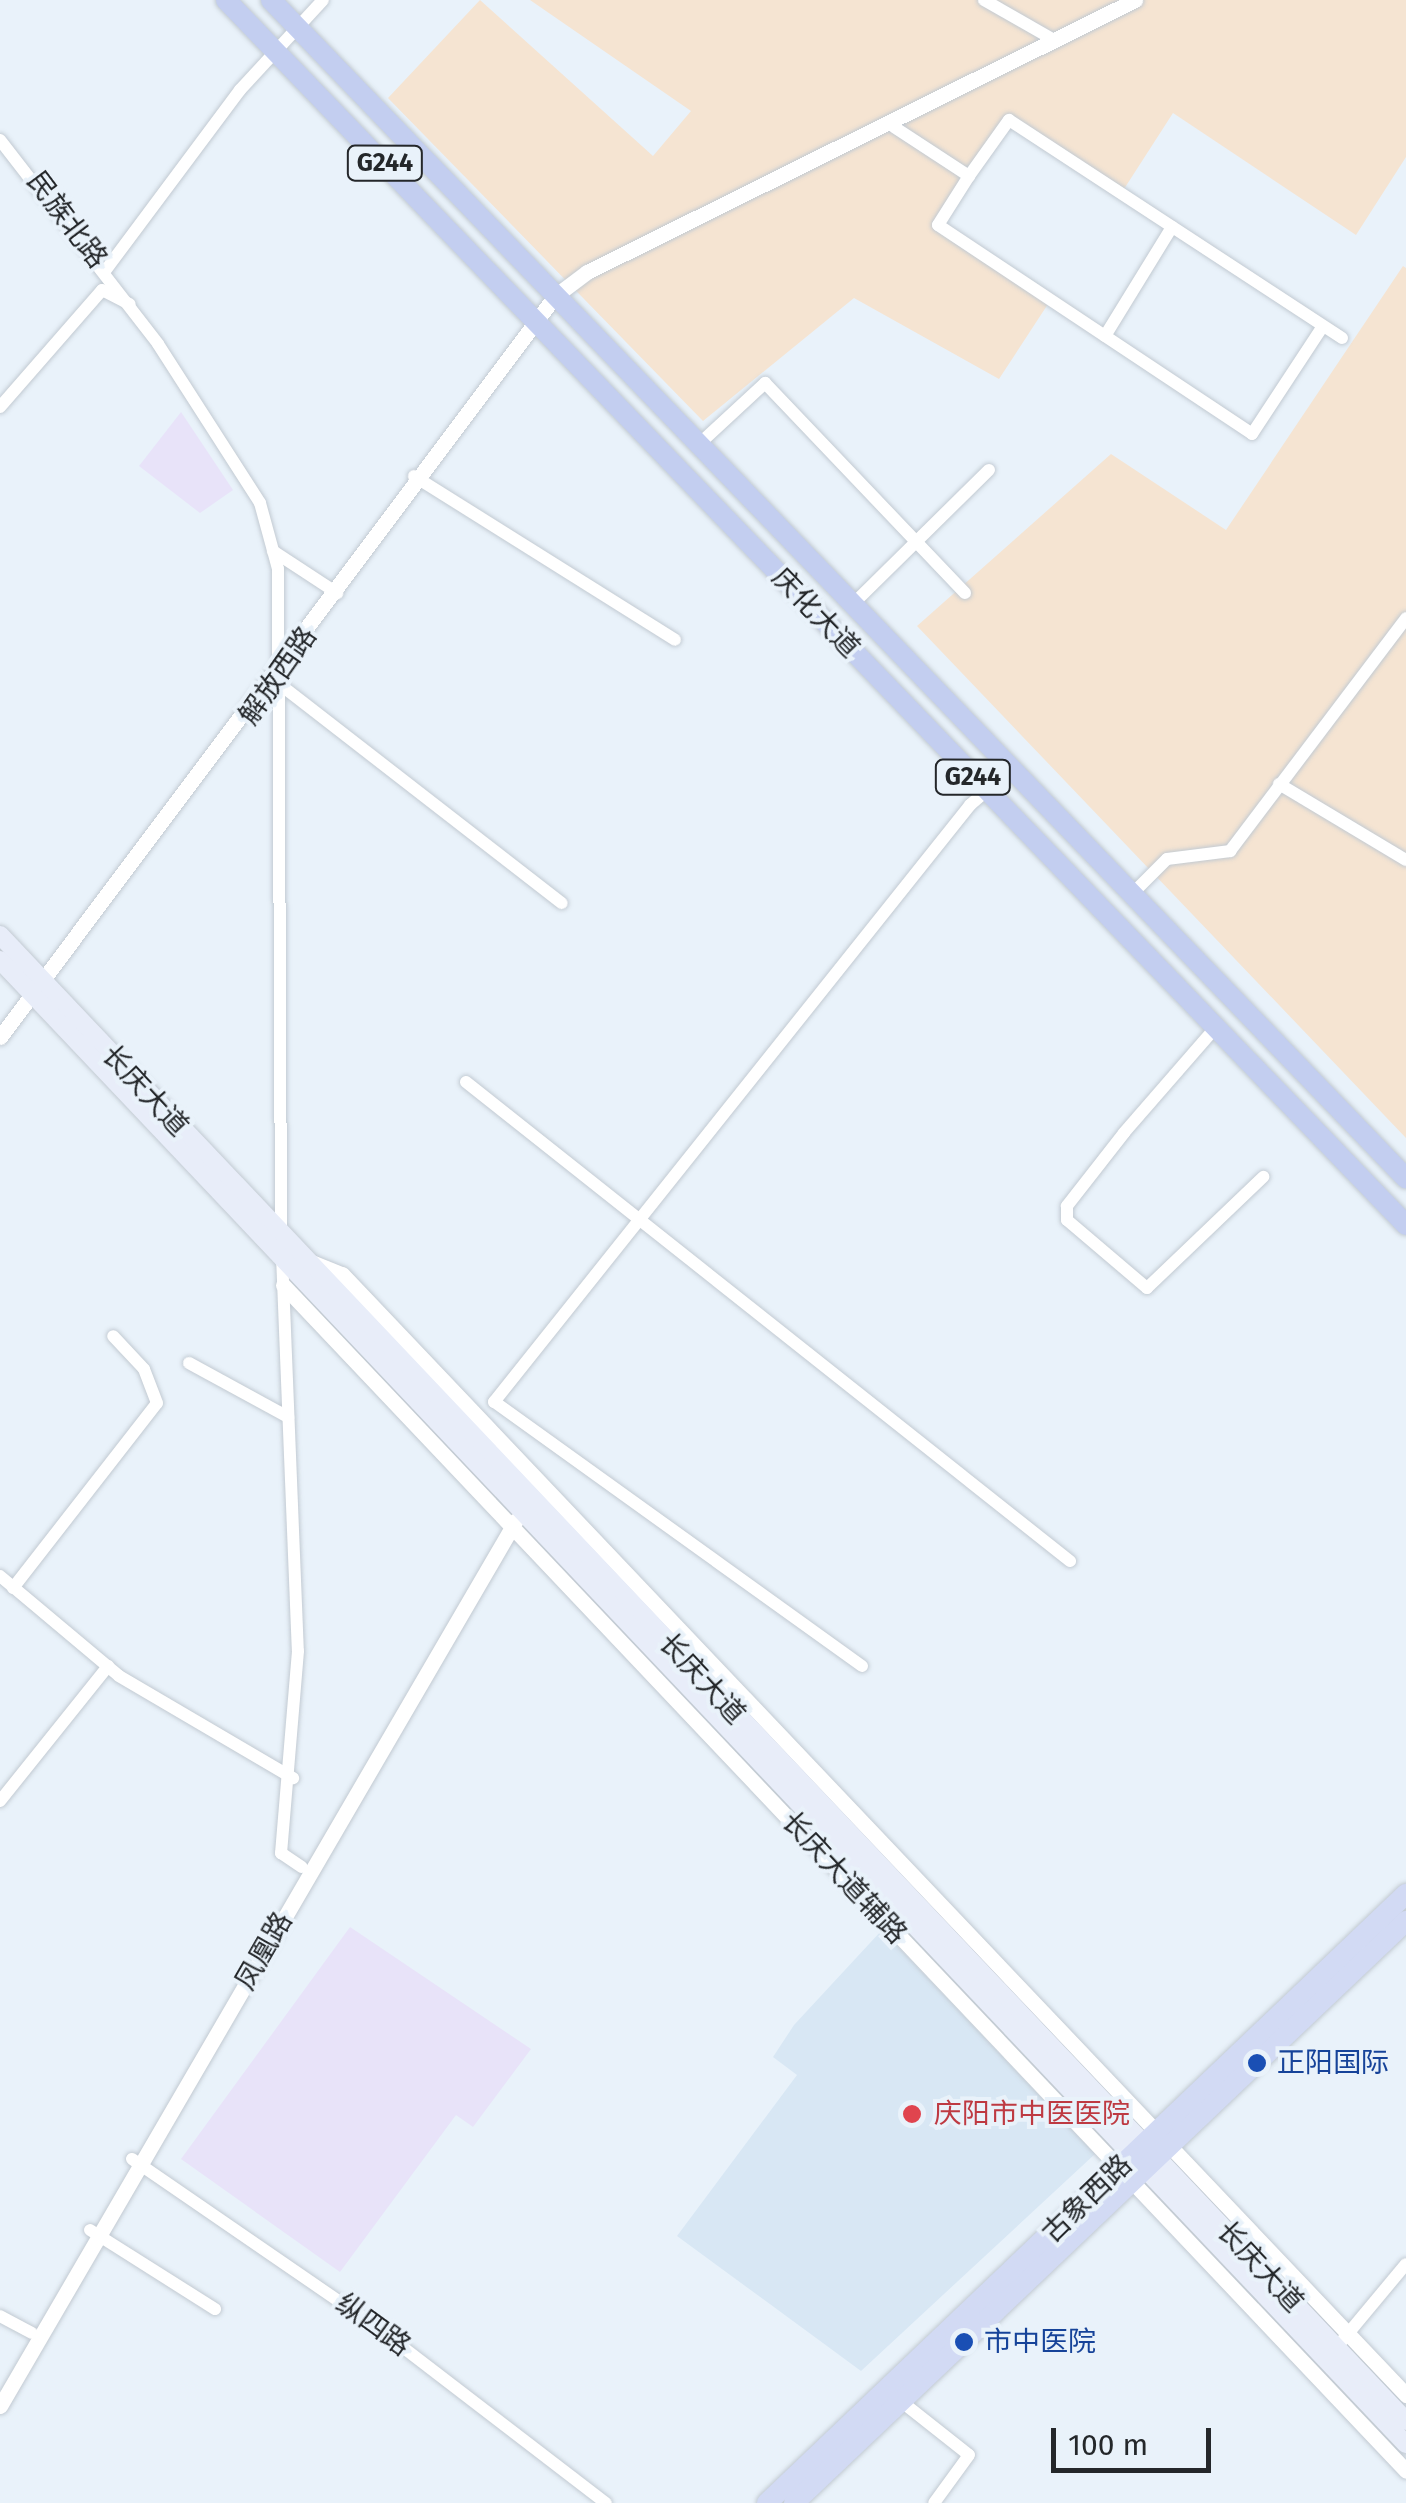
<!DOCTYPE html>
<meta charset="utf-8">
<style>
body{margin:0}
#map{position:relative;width:1406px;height:2503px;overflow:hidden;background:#e9f2fa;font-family:"Fira Sans","Noto Sans SC",sans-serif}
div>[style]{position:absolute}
.built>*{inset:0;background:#d8e7f4}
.industrial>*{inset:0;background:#f5e4d2}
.education>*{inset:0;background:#e8e3f9}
.roads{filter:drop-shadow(0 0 2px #c2cad2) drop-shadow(0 0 2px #c2cad2)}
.minor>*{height:12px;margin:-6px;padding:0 6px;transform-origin:6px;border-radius:6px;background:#fff}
.tertiary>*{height:15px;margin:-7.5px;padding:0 7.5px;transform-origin:7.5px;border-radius:7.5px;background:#fff}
.secondary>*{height:18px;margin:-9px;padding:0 9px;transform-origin:9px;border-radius:9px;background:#e8edf9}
.primary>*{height:20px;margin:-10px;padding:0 10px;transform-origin:10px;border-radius:10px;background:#d2daf4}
.trunk>*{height:20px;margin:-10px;padding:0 10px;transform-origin:10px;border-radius:10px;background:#c3cef0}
.dots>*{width:28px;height:28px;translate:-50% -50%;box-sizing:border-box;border:5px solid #e9f2fa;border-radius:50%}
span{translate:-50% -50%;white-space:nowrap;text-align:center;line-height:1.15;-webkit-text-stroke:8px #e9f2fa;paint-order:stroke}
.shield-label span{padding:2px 8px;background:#e9f2fa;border:2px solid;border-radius:8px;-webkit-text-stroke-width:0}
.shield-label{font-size:25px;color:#24272a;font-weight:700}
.street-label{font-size:28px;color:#24272a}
.transit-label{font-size:28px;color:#164399}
.left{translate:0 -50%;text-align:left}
.health-label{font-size:28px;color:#be3a42}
.scale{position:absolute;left:1051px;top:2428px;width:160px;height:45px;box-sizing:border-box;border:5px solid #24272a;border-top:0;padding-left:12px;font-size:30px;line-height:35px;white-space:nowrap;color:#24272a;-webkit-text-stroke:8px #e9f2fa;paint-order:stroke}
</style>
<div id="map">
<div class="built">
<i style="clip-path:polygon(882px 1930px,1095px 2154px,861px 2371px,677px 2236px,797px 2075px,773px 2057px,794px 2025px)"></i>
</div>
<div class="industrial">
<i style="clip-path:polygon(480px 0,653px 156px,691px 111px,530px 0,1406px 0,1406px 157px,1356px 235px,1173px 113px,1124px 189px,1008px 114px,933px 229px,1048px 304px,999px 379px,854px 298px,703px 421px,388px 98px)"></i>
<i style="clip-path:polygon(1403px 266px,1406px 268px,1406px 1138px,917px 626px,1111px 454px,1226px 530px)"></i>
</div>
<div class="education">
<i style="clip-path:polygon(181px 412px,233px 490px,200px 513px,139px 466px)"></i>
<i style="clip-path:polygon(350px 1927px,531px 2049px,473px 2127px,456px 2115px,340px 2272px,181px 2159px)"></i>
</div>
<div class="roads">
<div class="minor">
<i style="left:984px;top:0;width:81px;rotate:29.7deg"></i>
<i style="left:894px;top:127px;width:90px;rotate:33.2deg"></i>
<i style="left:969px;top:176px;width:69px;rotate:-54.5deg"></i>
<i style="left:1009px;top:120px;width:398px;rotate:33.2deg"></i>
<i style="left:0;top:140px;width:258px;rotate:52.2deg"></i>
<i style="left:158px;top:344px;width:189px;rotate:57.3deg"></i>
<i style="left:260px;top:503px;width:68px;rotate:74.7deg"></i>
<i style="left:278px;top:569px;width:667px;rotate:89.74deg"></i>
<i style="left:969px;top:176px;width:58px;rotate:122.3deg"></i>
<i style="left:938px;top:225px;width:377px;rotate:33.6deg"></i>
<i style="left:1252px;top:434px;width:129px;rotate:-56.7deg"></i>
<i style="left:105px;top:271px;width:226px;rotate:-53.3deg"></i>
<i style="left:240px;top:90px;width:122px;rotate:-47.3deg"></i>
<i style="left:1105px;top:336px;width:128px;rotate:-58.4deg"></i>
<i style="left:0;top:407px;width:155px;rotate:-48.9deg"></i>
<i style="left:102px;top:290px;width:31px;rotate:27deg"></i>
<i style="left:697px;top:446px;width:93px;rotate:-42.8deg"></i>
<i style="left:765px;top:383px;width:290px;rotate:46.4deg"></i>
<i style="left:414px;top:476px;width:308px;rotate:32.1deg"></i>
<i style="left:273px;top:551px;width:77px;rotate:33.3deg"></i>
<i style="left:853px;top:604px;width:191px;rotate:-44.6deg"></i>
<i style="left:278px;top:683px;width:359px;rotate:37.8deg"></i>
<i style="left:1279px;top:784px;width:148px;rotate:30.9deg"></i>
<i style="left:1133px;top:893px;width:48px;rotate:-45deg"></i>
<i style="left:1167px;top:859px;width:64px;rotate:-7.2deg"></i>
<i style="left:1230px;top:851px;width:292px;rotate:-52.9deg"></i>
<i style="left:1216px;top:1027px;width:140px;rotate:131deg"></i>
<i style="left:1124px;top:1133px;width:93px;rotate:128deg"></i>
<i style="left:1067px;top:1206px;width:14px;rotate:90deg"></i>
<i style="left:1067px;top:1220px;width:105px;rotate:40.4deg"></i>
<i style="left:1147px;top:1288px;width:161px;rotate:-43.7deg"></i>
<i style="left:466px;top:1082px;width:771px;rotate:38.42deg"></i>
<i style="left:282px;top:1256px;width:395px;rotate:87.7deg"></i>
<i style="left:298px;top:1651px;width:203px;rotate:94.8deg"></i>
<i style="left:281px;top:1853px;width:25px;rotate:34deg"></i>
<i style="left:189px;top:1363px;width:113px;rotate:28.6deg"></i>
<i style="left:0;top:1576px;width:155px;rotate:40deg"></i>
<i style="left:119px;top:1676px;width:202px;rotate:30.4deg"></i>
<i style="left:13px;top:1588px;width:234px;rotate:-52.1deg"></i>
<i style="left:157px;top:1403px;width:36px;rotate:-111deg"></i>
<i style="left:144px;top:1369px;width:45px;rotate:-133.2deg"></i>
<i style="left:862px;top:1666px;width:453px;rotate:-144.3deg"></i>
<i style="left:494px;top:1402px;width:764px;rotate:-51.43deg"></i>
<i style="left:970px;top:805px;width:55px;rotate:-40.6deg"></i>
<i style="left:0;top:1801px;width:173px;rotate:-51.3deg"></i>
<i style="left:132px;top:2159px;width:295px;rotate:34.5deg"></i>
<i style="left:375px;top:2326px;width:291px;rotate:37.5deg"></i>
<i style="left:90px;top:2230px;width:148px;rotate:32.3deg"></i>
<i style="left:0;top:2316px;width:36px;rotate:28deg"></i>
<i style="left:1336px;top:2348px;width:109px;rotate:-50.2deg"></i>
<i style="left:902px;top:2402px;width:85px;rotate:38.3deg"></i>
<i style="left:969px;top:2455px;width:59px;rotate:126.1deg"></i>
</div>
<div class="tertiary">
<i style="left:0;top:1037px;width:926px;rotate:-53.17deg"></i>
<i style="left:555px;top:296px;width:40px;rotate:-37deg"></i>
<i style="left:587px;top:272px;width:612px;rotate:-26.4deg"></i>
<i style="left:309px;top:1261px;width:35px;rotate:22deg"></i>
<i style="left:342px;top:1274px;width:1546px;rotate:46.49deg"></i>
<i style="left:283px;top:1285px;width:1633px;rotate:46.56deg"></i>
<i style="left:0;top:2406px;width:1025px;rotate:-59.78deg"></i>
</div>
<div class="secondary">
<i style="left:0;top:935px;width:2046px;rotate:46.58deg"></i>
<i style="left:0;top:960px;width:2044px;rotate:46.55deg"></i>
</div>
<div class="primary">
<i style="left:767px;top:2503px;width:883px;rotate:-43.62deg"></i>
<i style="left:794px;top:2503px;width:845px;rotate:-43.56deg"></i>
</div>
<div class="trunk">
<i style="left:226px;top:0;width:1701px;rotate:46.07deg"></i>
<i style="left:271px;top:0;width:1636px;rotate:46.07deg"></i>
</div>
</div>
<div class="dots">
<i style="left:1257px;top:2063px;background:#1a4fb4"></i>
<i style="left:912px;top:2114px;background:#e0444e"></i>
<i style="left:964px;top:2342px;background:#1a4fb4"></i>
</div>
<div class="shield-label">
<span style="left:385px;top:163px">G244</span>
<span style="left:973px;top:777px">G244</span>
</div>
<div class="street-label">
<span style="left:67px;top:220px;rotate:53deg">民族北路</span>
<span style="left:816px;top:613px;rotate:46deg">庆化大道</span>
<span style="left:278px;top:676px;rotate:-55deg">解放西路</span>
<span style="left:145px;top:1091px;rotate:47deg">长庆大道</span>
<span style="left:702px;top:1679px;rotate:47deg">长庆大道</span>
<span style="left:844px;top:1878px;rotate:47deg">长庆大道辅路</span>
<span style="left:264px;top:1951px;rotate:-60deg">凤凰路</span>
<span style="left:1087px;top:2199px;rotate:-44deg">古象西路</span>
<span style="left:1260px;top:2267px;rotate:47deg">长庆大道</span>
<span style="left:373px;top:2325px;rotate:36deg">纵四路</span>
</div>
<div class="transit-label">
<span class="left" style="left:1277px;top:2063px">正阳国际</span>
<span class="left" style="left:984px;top:2342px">市中医院</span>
</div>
<div class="health-label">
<span class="left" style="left:934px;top:2114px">庆阳市中医医院</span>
</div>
<div class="scale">100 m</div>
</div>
